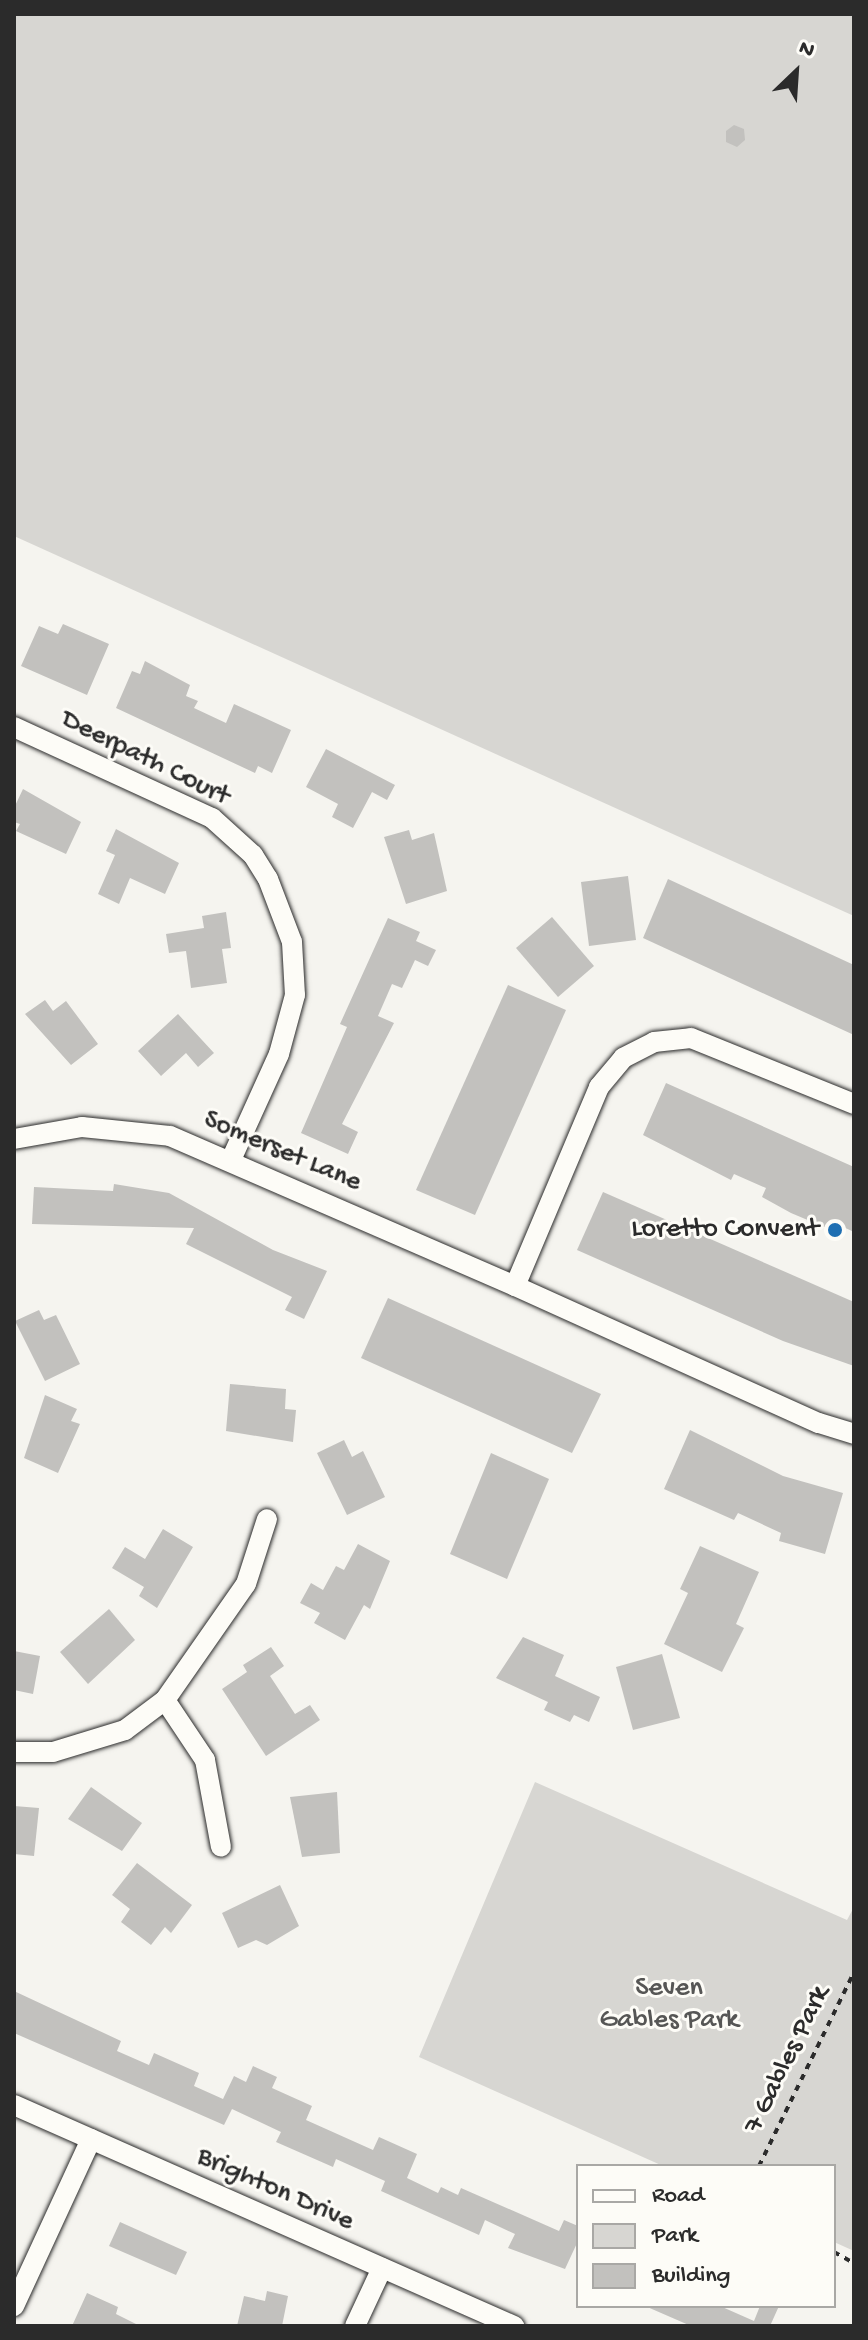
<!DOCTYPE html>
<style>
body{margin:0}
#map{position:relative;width:868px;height:2340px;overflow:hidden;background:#f5f4ef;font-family:"Gochi Hand",sans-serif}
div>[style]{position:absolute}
.green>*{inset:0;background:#d7d6d2}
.building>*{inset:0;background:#c2c1be}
.path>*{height:4px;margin-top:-2px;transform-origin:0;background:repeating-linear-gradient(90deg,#2b2b2b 0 6px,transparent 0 12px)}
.roads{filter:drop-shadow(0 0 2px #2b2b2b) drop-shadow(0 0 2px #2b2b2b)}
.minor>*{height:20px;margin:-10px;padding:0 10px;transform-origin:10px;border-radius:10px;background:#fdfcf7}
.dots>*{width:22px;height:22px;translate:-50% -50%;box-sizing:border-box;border:4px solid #fdfcf7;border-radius:50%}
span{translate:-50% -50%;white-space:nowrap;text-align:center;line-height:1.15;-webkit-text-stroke:6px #fdfcf7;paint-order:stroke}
.street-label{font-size:28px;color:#2b2b2b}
.poi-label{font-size:28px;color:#2b2b2b}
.right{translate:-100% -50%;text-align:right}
.park-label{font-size:28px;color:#565655}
.frame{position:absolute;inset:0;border:16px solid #2b2b2b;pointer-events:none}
.legend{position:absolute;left:576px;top:2164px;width:260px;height:144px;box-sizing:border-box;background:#fdfcf7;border:2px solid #a9a8a5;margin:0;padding:10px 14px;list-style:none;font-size:24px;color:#2b2b2b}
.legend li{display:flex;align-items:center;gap:16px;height:40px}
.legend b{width:40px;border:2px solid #a9a8a5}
.north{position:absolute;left:756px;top:32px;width:80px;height:80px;-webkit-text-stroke:6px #fdfcf7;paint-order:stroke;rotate:25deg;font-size:22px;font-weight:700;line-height:32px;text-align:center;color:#2b2b2b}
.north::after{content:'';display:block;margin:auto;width:28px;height:36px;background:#2b2b2b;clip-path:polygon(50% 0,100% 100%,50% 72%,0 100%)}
</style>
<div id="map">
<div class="green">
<i style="clip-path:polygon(14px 14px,854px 14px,854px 916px,14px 536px)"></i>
<i style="clip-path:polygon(535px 1782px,847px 1920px,854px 1907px,854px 2251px,834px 2242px,834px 2166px,663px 2166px,419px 2057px)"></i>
</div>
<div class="building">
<i style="clip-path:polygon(734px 125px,744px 129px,745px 140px,737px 147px,726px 142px,726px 131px)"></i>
<i style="clip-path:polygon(63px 624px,109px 644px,87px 695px,21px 666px,39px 626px,58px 634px)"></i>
<i style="clip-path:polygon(145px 661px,190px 685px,186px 696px,198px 701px,194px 708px,226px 723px,234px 704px,291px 730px,272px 773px,258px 766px,255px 773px,116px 708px,132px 671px,140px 674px)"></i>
<i style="clip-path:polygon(326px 749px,395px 785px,387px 800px,372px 792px,353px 828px,332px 817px,338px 804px,306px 787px)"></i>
<i style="clip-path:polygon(23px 789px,81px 822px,66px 854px,16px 831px,20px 824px,14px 822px,14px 808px)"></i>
<i style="clip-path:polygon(116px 829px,179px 863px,165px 894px,130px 878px,119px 904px,98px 894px,115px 855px,106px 851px)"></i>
<i style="clip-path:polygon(409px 830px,412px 840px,434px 833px,447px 891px,406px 904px,384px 837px)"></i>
<i style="clip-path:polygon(628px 876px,636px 940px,589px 946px,581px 882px)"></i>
<i style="clip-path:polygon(668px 879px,854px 965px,854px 1035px,643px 938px)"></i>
<i style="clip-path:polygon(226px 912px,231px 948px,222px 949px,227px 983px,191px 988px,186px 951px,169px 953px,166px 934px,204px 928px,202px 916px)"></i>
<i style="clip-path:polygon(552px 917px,594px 966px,558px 997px,516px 948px)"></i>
<i style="clip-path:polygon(388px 918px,420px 932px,416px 941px,436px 950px,428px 966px,415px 960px,402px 988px,392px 984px,378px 1016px,394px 1023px,342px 1124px,358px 1132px,348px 1154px,301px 1133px,347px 1027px,340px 1024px)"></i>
<i style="clip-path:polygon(508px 985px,566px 1010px,475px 1215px,416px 1190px)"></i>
<i style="clip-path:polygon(45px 1000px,53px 1011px,66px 1001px,98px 1044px,71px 1065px,25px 1014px)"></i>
<i style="clip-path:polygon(178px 1014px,214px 1053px,198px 1067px,186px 1053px,161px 1076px,138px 1051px)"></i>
<i style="clip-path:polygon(666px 1083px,854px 1167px,854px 1232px,839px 1225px,836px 1232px,791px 1213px,762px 1197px,766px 1188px,734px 1174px,731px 1180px,643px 1135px)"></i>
<i style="clip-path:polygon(114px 1184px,169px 1193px,273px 1250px,327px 1271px,304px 1319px,285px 1310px,292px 1297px,186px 1244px,194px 1228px,32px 1224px,34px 1187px,113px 1191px)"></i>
<i style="clip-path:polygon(603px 1192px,854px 1302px,854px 1366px,783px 1341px,577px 1250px)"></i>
<i style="clip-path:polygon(388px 1298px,601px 1394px,572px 1453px,361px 1358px)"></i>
<i style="clip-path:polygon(39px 1310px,44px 1320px,56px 1315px,80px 1364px,45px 1381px,15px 1321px)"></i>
<i style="clip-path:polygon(230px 1384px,286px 1389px,285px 1409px,296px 1410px,293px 1442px,226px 1431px)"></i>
<i style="clip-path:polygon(45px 1395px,77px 1409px,71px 1421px,80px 1424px,58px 1473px,24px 1458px)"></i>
<i style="clip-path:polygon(690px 1430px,783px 1476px,843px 1493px,825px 1554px,779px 1541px,781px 1533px,738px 1513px,734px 1520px,664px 1489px)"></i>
<i style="clip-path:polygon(344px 1440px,352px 1457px,363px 1451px,385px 1497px,347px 1515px,317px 1453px)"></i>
<i style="clip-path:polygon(491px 1453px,549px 1479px,507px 1579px,450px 1554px)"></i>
<i style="clip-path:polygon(163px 1529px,193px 1547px,157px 1608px,139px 1596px,144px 1587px,112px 1568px,125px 1547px,145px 1559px)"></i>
<i style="clip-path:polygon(358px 1544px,390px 1561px,370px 1609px,364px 1605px,345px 1640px,314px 1623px,320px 1613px,300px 1603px,311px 1583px,323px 1590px,336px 1566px,344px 1570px)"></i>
<i style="clip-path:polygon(700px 1546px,759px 1572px,736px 1624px,744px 1628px,722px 1672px,664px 1644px,688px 1593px,680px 1589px)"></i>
<i style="clip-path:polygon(109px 1609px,135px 1640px,88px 1684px,60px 1652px)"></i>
<i style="clip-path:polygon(523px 1637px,564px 1655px,555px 1676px,600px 1697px,589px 1722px,574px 1715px,570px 1722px,544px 1710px,548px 1702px,496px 1678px)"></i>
<i style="clip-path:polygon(271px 1647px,284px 1666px,270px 1676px,295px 1714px,310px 1705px,320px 1720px,266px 1756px,222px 1689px,247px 1672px,243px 1665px)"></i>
<i style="clip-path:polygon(14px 1651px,40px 1656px,33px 1694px,14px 1690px)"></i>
<i style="clip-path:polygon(662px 1654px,680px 1718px,633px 1730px,616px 1667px)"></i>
<i style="clip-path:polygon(91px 1787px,142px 1823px,122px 1851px,68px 1819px)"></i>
<i style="clip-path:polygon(337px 1792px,340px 1853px,302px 1857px,290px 1797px)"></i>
<i style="clip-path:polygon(14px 1806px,39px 1808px,34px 1856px,14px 1854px)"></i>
<i style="clip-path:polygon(137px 1863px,192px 1905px,171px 1933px,165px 1927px,151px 1945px,121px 1922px,130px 1909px,112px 1895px)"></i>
<i style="clip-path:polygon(280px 1885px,299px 1926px,267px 1945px,256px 1940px,238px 1948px,222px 1913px)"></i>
<i style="clip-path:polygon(14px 1991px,121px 2041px,117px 2051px,149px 2065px,154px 2053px,199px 2073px,194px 2086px,223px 2099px,234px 2076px,246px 2082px,253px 2066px,277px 2077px,272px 2088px,312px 2106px,306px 2120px,373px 2150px,379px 2137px,417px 2154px,407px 2178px,438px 2193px,441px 2187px,458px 2195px,461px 2188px,559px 2231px,564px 2220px,578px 2226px,578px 2241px,565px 2269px,508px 2248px,515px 2234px,485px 2220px,479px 2235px,381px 2191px,385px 2181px,336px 2159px,333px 2167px,276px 2142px,281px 2132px,232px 2109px,224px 2125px,14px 2033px)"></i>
<i style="clip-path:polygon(120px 2222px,187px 2252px,176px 2275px,109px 2246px)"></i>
<i style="clip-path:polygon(267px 2291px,288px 2296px,282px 2326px,237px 2326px,244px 2296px,265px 2301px)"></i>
<i style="clip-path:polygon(87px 2293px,118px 2307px,116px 2314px,140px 2326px,72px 2326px)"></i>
<i style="clip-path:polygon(645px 2306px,720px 2306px,754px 2321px,760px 2306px,779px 2306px,770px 2326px,691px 2326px)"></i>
</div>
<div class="path">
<i style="left:759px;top:2166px;width:216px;rotate:-63.9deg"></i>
<i style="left:834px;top:2252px;width:23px;rotate:29deg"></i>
</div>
<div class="roads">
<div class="minor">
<i style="left:14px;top:727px;width:218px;rotate:24.7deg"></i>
<i style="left:212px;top:818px;width:55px;rotate:42.1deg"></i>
<i style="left:253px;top:855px;width:28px;rotate:58deg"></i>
<i style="left:268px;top:879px;width:67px;rotate:69.1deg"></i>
<i style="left:292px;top:942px;width:53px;rotate:86.8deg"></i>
<i style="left:295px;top:995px;width:61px;rotate:105.2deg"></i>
<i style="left:279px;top:1054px;width:116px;rotate:114.4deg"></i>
<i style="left:14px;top:1139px;width:69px;rotate:-10deg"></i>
<i style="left:82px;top:1127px;width:88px;rotate:5.8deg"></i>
<i style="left:170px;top:1136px;width:376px;rotate:23.5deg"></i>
<i style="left:515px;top:1286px;width:216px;rotate:-67.1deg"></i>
<i style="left:599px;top:1087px;width:38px;rotate:-50deg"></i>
<i style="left:623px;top:1058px;width:35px;rotate:-27deg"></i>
<i style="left:654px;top:1042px;width:37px;rotate:-6deg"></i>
<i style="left:691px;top:1038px;width:176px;rotate:22deg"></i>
<i style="left:515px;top:1286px;width:333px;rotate:24.3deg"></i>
<i style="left:819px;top:1423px;width:37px;rotate:17deg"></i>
<i style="left:165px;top:1700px;width:72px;rotate:56.3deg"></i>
<i style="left:205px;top:1760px;width:88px;rotate:79.6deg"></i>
<i style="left:14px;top:1752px;width:39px"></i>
<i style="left:53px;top:1752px;width:75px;rotate:-17deg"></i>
<i style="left:125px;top:1730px;width:50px;rotate:-36.9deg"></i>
<i style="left:165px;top:1700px;width:141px;rotate:-55.1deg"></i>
<i style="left:246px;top:1584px;width:68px;rotate:-72.1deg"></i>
<i style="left:14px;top:2105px;width:547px;rotate:23.85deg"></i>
<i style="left:14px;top:2306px;width:184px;rotate:-65.2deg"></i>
<i style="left:355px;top:2326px;width:64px;rotate:-65deg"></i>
</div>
</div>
<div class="dots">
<i style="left:835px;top:1230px;background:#1f6fb2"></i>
</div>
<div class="street-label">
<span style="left:145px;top:759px;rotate:26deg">Deerpath Court</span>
<span style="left:282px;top:1152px;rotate:23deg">Somerset Lane</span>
<span style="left:788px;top:2060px;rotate:-64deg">7 Gables Park</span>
<span style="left:275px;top:2190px;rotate:24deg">Brighton Drive</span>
</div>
<div class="poi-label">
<span class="right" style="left:819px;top:1230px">Loretto Convent</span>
</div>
<div class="park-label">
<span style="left:669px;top:2005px">Seven<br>Gables Park</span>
</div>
<div class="frame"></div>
<ul class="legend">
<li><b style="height:10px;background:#fdfcf7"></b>Road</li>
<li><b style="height:22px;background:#d7d6d2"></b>Park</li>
<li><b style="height:22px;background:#c2c1be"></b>Building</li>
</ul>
<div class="north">N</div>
</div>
